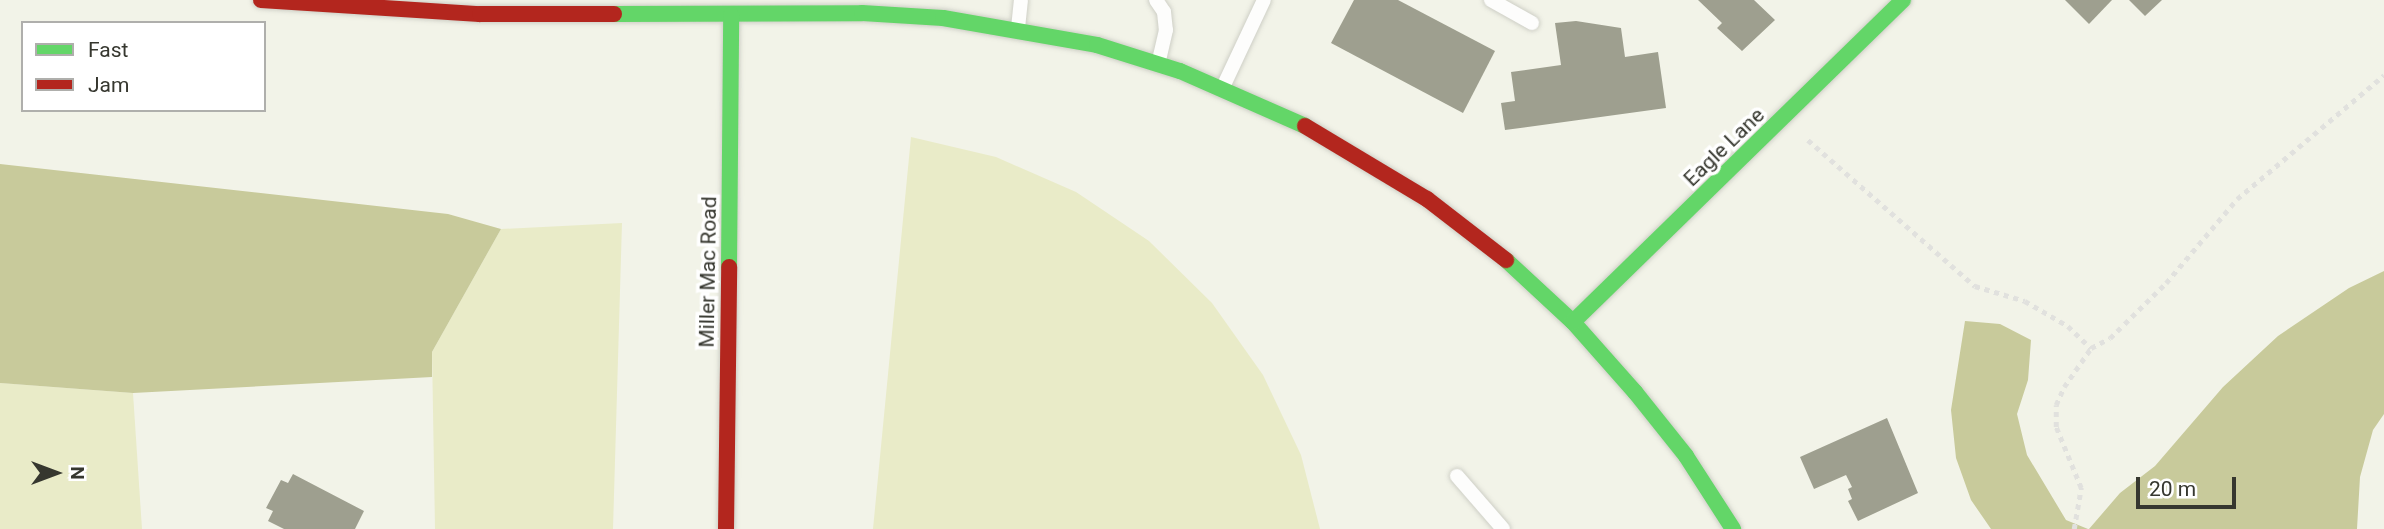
<!DOCTYPE html>
<style>
body{margin:0}
#map{position:relative;width:2384px;height:529px;overflow:hidden;background:#f2f3e8;font-family:Roboto,sans-serif}
div>[style]{position:absolute}
.green>*{inset:0;background:#e9ebc8}
.water>*{inset:0;background:#c8ca9b}
.building>*{inset:0;background:#9e9f8f}
.path>*{height:4.5px;margin-top:-2.25px;transform-origin:0;background:repeating-linear-gradient(90deg,#e1e1de 0 5px,transparent 0 10px)}
.roads{filter:drop-shadow(0 0 2px #cecfc6) drop-shadow(0 0 2px #cecfc6)}
.lane>*{height:14px;margin:-7px;padding:0 7px;transform-origin:7px;border-radius:7px;background:#fdfdfc}
.fast>*{height:16px;margin:-8px;padding:0 8px;transform-origin:8px;border-radius:8px;background:#63d668}
.jam>*{height:16px;margin:-8px;padding:0 8px;transform-origin:8px;border-radius:8px;background:#b3261e}
span{translate:-50% -50%;white-space:nowrap;text-align:center;line-height:1.15;-webkit-text-stroke:7px #fff;paint-order:stroke}
.street-label{font-size:21px;color:#36372f}
.legend{position:absolute;left:21px;top:21px;width:245px;height:91px;box-sizing:border-box;background:#fff;border:2px solid #afafac;margin:0;padding:9px 12px;list-style:none;font-size:21px;color:#36372f}
.legend li{display:flex;align-items:center;gap:14px;height:35px}
.legend b{width:35px;border:2px solid #afafac}
.north{position:absolute;left:21px;top:438px;width:70px;height:70px;-webkit-text-stroke:5px #fff;paint-order:stroke;rotate:90deg;font-size:19px;font-weight:700;line-height:28px;text-align:center;color:#36372f}
.north::after{content:'';display:block;margin:auto;width:24px;height:32px;background:#36372f;clip-path:polygon(50% 0,100% 100%,50% 72%,0 100%)}
.scale{position:absolute;left:2136px;top:477px;width:100px;height:32px;box-sizing:border-box;border:4px solid #36372f;border-top:0;padding-left:9px;font-size:21px;line-height:24px;white-space:nowrap;color:#36372f;-webkit-text-stroke:5px #fff;paint-order:stroke}
</style>
<div id="map">
<div class="green">
<i style="clip-path:polygon(911px 137px,996px 157px,1076px 192px,1149px 241px,1212px 303px,1263px 375px,1301px 455px,1320px 529px,873px 529px)"></i>
<i style="clip-path:polygon(622px 223px,613px 529px,435px 529px,432px 352px,501px 229px)"></i>
<i style="clip-path:polygon(0 383px,133px 393px,142px 529px,0 529px)"></i>
</div>
<div class="water">
<i style="clip-path:polygon(0 164px,448px 214px,501px 229px,432px 352px,432px 377px,133px 393px,0 383px)"></i>
<i style="clip-path:polygon(2384px 271px,2384px 414px,2373px 430px,2360px 477px,2357px 529px,2089px 529px,2120px 493px,2155px 466px,2223px 387px,2278px 336px,2349px 288px)"></i>
<i style="clip-path:polygon(1965px 321px,2000px 324px,2031px 340px,2028px 380px,2017px 414px,2027px 455px,2066px 520px,2088px 529px,1991px 529px,1971px 500px,1956px 458px,1951px 410px)"></i>
</div>
<div class="building">
<i style="clip-path:polygon(1354px 0,1398px 0,1495px 51px,1463px 113px,1331px 43px)"></i>
<i style="clip-path:polygon(1698px 0,1754px 0,1775px 20px,1742px 51px,1717px 28px,1722px 23px)"></i>
<i style="clip-path:polygon(2065px 0,2112px 0,2089px 24px)"></i>
<i style="clip-path:polygon(2129px 0,2162px 0,2145px 16px)"></i>
<i style="clip-path:polygon(1576px 21px,1621px 28px,1625px 57px,1658px 52px,1666px 108px,1505px 130px,1501px 103px,1515px 101px,1511px 72px,1561px 65px,1555px 23px)"></i>
<i style="clip-path:polygon(1887px 418px,1918px 493px,1858px 521px,1848px 501px,1852px 499px,1848px 489px,1852px 487px,1846px 475px,1814px 489px,1800px 457px)"></i>
<i style="clip-path:polygon(293px 474px,364px 511px,355px 529px,284px 529px,268px 521px,273px 511px,266px 508px,281px 480px,288px 483px)"></i>
</div>
<div class="path">
<i style="left:1808px;top:140px;width:222px;rotate:41.2deg"></i>
<i style="left:1975px;top:286px;width:52px;rotate:16.7deg"></i>
<i style="left:2025px;top:301px;width:50px;rotate:30.2deg"></i>
<i style="left:2068px;top:326px;width:32px;rotate:44deg"></i>
<i style="left:2074px;top:529px;width:42px;rotate:-80.3deg"></i>
<i style="left:2081px;top:488px;width:66px;rotate:-112.3deg"></i>
<i style="left:2056px;top:427px;width:22px;rotate:-90deg"></i>
<i style="left:2056px;top:405px;width:20px;rotate:-66deg"></i>
<i style="left:2064px;top:387px;width:47px;rotate:-55.3deg"></i>
<i style="left:2091px;top:348px;width:21px;rotate:-28deg"></i>
<i style="left:2110px;top:338px;width:78px;rotate:-44.5deg"></i>
<i style="left:2166px;top:283px;width:110px;rotate:-49.8deg"></i>
<i style="left:2237px;top:199px;width:192px;rotate:-40.1deg"></i>
</div>
<div class="roads">
<div class="lane">
<i style="left:1156px;top:0;width:14px;rotate:56deg"></i>
<i style="left:1164px;top:12px;width:18px;rotate:84deg"></i>
<i style="left:1166px;top:30px;width:32px;rotate:103deg"></i>
<i style="left:1491px;top:0;width:47px;rotate:29.3deg"></i>
<i style="left:1018px;top:28px;width:28px;rotate:-84deg"></i>
<i style="left:1223px;top:87px;width:96px;rotate:-64.8deg"></i>
<i style="left:1457px;top:476px;width:70px;rotate:49deg"></i>
</div>
<div class="fast">
<i style="left:614px;top:14px;width:248px;rotate:-0.2deg"></i>
<i style="left:862px;top:13px;width:81px;rotate:3.5deg"></i>
<i style="left:943px;top:18px;width:156px;rotate:9.9deg"></i>
<i style="left:1097px;top:45px;width:87px;rotate:17.4deg"></i>
<i style="left:1180px;top:71px;width:137px;rotate:23.7deg"></i>
<i style="left:1506px;top:260px;width:91px;rotate:42.8deg"></i>
<i style="left:1573px;top:322px;width:94px;rotate:48.5deg"></i>
<i style="left:1635px;top:392px;width:82px;rotate:51.4deg"></i>
<i style="left:1686px;top:456px;width:87px;rotate:57.2deg"></i>
<i style="left:729px;top:267px;width:252px;rotate:-89.5deg"></i>
<i style="left:1573px;top:322px;width:461px;rotate:-44.3deg"></i>
</div>
<div class="jam">
<i style="left:261px;top:0;width:219px;rotate:3.7deg"></i>
<i style="left:480px;top:14px;width:134px"></i>
<i style="left:1305px;top:126px;width:142px;rotate:30.9deg"></i>
<i style="left:1427px;top:199px;width:100px;rotate:37.7deg"></i>
<i style="left:726px;top:529px;width:262px;rotate:-89.3deg"></i>
</div>
</div>
<div class="street-label">
<span style="left:1724px;top:147px;rotate:-44deg">Eagle Lane</span>
<span style="left:708px;top:272px;rotate:-89deg">Miller Mac Road</span>
</div>
<ul class="legend">
<li><b style="height:9px;background:#63d668"></b>Fast</li>
<li><b style="height:9px;background:#b3261e"></b>Jam</li>
</ul>
<div class="north">N</div>
<div class="scale">20 m</div>
</div>
